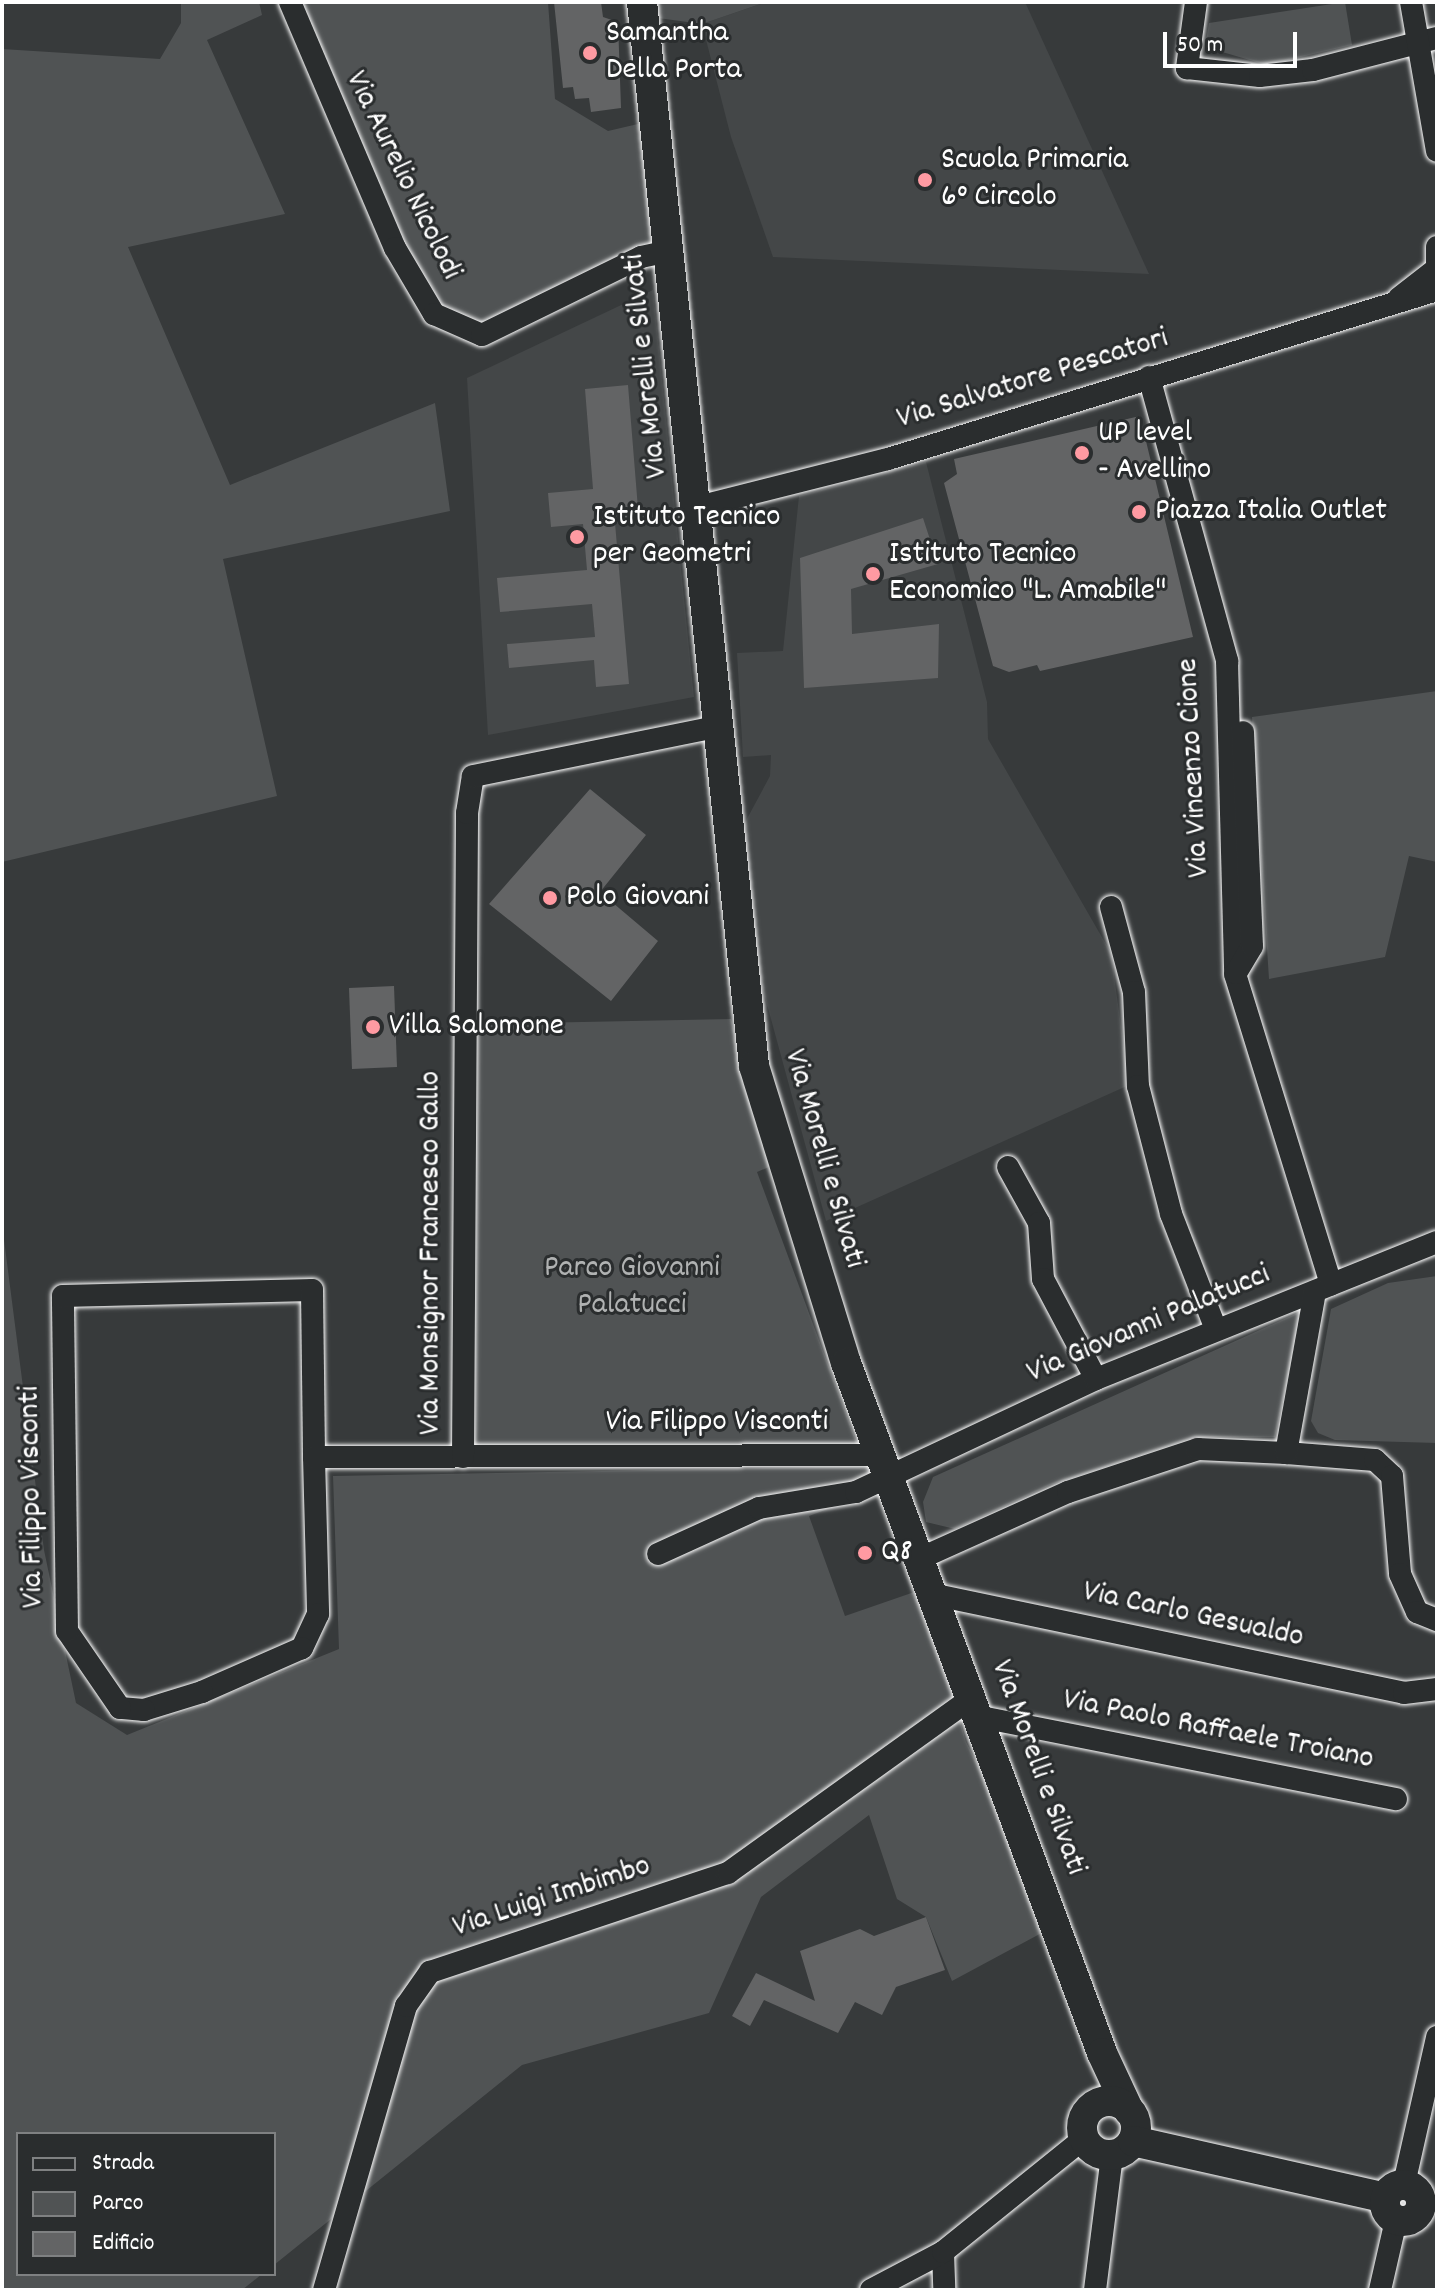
<!DOCTYPE html>
<meta charset="utf-8">
<style>
body{margin:0}
#map{position:relative;width:1439px;height:2292px;overflow:hidden;background:#373a3b;font-family:Dekko,sans-serif}
div>[style]{position:absolute}
.built>*{inset:0;background:#444748}
.green>*{inset:0;background:#505354}
.building>*{inset:0;background:#636465}
.roads{filter:drop-shadow(0 0 2px #fff) drop-shadow(0 0 2px #fff)}
.street>*{height:22px;margin:-11px;padding:0 11px;transform-origin:11px;border-radius:11px;background:#2a2d2e}
.secondary>*{height:30px;margin:-15px;padding:0 15px;transform-origin:15px;border-radius:15px;background:#2a2d2e}
.secondary>.ring{margin:-15px;padding:0;box-sizing:content-box;background:none;border:30px solid #2a2d2e;border-radius:50%}
.dots>*{width:22px;height:22px;translate:-50% -50%;box-sizing:border-box;border:4px solid #2a2d2e;border-radius:50%}
span{translate:-50% -50%;white-space:nowrap;text-align:center;line-height:1.15;-webkit-text-stroke:6px #2a2d2e;paint-order:stroke}
.poi-label{font-size:32px;color:#fff}
.left{translate:0 -50%;text-align:left}
.street-label{font-size:32px;color:#fff}
.park-label{font-size:32px;color:#b0b2b2}
.frame{position:absolute;inset:0;border:4px solid #fff;pointer-events:none}
.legend{position:absolute;left:16px;top:2132px;width:260px;height:144px;box-sizing:border-box;background:#2a2d2e;border:2px solid #7f8182;margin:0;padding:10px 14px;list-style:none;font-size:24px;color:#fff}
.legend li{display:flex;align-items:center;gap:16px;height:40px}
.legend b{width:40px;border:2px solid #7f8182}
.scale{position:absolute;left:1163px;top:32px;width:134px;height:36px;box-sizing:border-box;border:4px solid #fff;border-top:0;padding-left:10px;font-size:24px;line-height:28px;white-space:nowrap;color:#fff;-webkit-text-stroke:6px #2a2d2e;paint-order:stroke}
</style>
<div id="map">
<div class="built">
<i style="clip-path:polygon(766px 2px,1025px 2px,1149px 274px,773px 257px,731px 137px,702px 24px)"></i>
<i style="clip-path:polygon(653px 290px,694px 697px,488px 735px,467px 378px)"></i>
<i style="clip-path:polygon(926px 462px,987px 702px,988px 739px,1111px 953px,1129px 1085px,826px 1221px,762px 986px,742px 828px,770px 776px,771px 755px,743px 757px,737px 653px,783px 651px,799px 496px)"></i>
</div>
<div class="green">
<i style="clip-path:polygon(181px 2px,259px 2px,262px 15px,207px 40px,285px 214px,128px 247px,230px 485px,435px 403px,450px 511px,223px 559px,277px 796px,2px 862px,2px 49px,160px 59px,181px 23px)"></i>
<i style="clip-path:polygon(290px 2px,548px 2px,555px 99px,608px 131px,655px 120px,670px 251px,482px 335px,434px 314px)"></i>
<i style="clip-path:polygon(658px 2px,766px 2px,702px 24px,658px 18px)"></i>
<i style="clip-path:polygon(1345px 2px,1352px 45px,1267px 65px,1205px 47px,1209px 23px)"></i>
<i style="clip-path:polygon(1437px 691px,1437px 862px,1409px 856px,1385px 957px,1269px 979px,1252px 717px)"></i>
<i style="clip-path:polygon(731px 1019px,769px 1167px,757px 1172px,858px 1446px,475px 1446px,478px 1024px)"></i>
<i style="clip-path:polygon(2px 1224px,44px 1550px,76px 1703px,127px 1735px,339px 1649px,333px 1476px,871px 1466px,884px 1488px,809px 1516px,845px 1616px,923px 1589px,966px 1742px,1018px 1843px,1049px 1929px,952px 1981px,926px 1917px,897px 1899px,869px 1815px,761px 1897px,709px 2013px,522px 2065px,274px 2265px,274px 2134px,18px 2134px,18px 2274px,262px 2274px,242px 2290px,2px 2290px)"></i>
<i style="clip-path:polygon(1437px 1276px,1437px 1443px,1335px 1440px,1318px 1433px,1311px 1421px,1331px 1309px,1388px 1283px)"></i>
<i style="clip-path:polygon(1302px 1311px,1275px 1437px,1195px 1437px,1050px 1485px,955px 1529px,926px 1522px,923px 1502px,933px 1477px)"></i>
</div>
<div class="building">
<i style="clip-path:polygon(554px 2px,601px 2px,603px 17px,618px 22px,621px 108px,591px 112px,589px 98px,575px 99px,573px 87px,563px 88px)"></i>
<i style="clip-path:polygon(628px 385px,639px 521px,615px 523px,629px 684px,596px 687px,594px 660px,509px 668px,507px 644px,595px 637px,592px 604px,500px 612px,497px 578px,587px 570px,583px 524px,551px 527px,548px 493px,593px 489px,585px 389px)"></i>
<i style="clip-path:polygon(1140px 416px,1193px 637px,1040px 671px,1037px 665px,1009px 672px,993px 666px,944px 483px,957px 474px,954px 459px)"></i>
<i style="clip-path:polygon(923px 518px,938px 564px,851px 589px,852px 634px,939px 624px,938px 678px,804px 688px,800px 558px)"></i>
<i style="clip-path:polygon(590px 789px,646px 835px,600px 892px,658px 941px,611px 1001px,489px 904px)"></i>
<i style="clip-path:polygon(394px 986px,397px 1067px,352px 1069px,349px 988px)"></i>
<i style="clip-path:polygon(926px 1917px,945px 1970px,896px 1987px,882px 2015px,855px 2002px,838px 2033px,764px 2000px,750px 2026px,732px 2016px,756px 1973px,815px 2001px,800px 1951px,860px 1929px,874px 1936px)"></i>
</div>
<div class="roads">
<div class="street">
<i style="left:290px;top:2px;width:267px;rotate:66.9deg"></i>
<i style="left:395px;top:248px;width:77px;rotate:59.4deg"></i>
<i style="left:434px;top:314px;width:52px;rotate:23.6deg"></i>
<i style="left:482px;top:335px;width:177px;rotate:-26.1deg"></i>
<i style="left:641px;top:257px;width:30px;rotate:-12deg"></i>
<i style="left:1196px;top:2px;width:67px;rotate:97.8deg"></i>
<i style="left:1187px;top:68px;width:73px;rotate:6.3deg"></i>
<i style="left:1260px;top:76px;width:53px;rotate:-6.5deg"></i>
<i style="left:1313px;top:70px;width:128px;rotate:-14.5deg"></i>
<i style="left:1411px;top:2px;width:151px;rotate:80.1deg"></i>
<i style="left:1437px;top:247px;width:26px;rotate:90deg"></i>
<i style="left:1399px;top:298px;width:46px;rotate:-37.9deg"></i>
<i style="left:1149px;top:377px;width:295px;rotate:74.6deg"></i>
<i style="left:1227px;top:661px;width:313px;rotate:88.5deg"></i>
<i style="left:1235px;top:974px;width:325px;rotate:72.8deg"></i>
<i style="left:698px;top:507px;width:196px;rotate:-14.2deg"></i>
<i style="left:888px;top:459px;width:574px;rotate:-17.11deg"></i>
<i style="left:1111px;top:907px;width:88px;rotate:74.9deg"></i>
<i style="left:1134px;top:992px;width:94px;rotate:87.6deg"></i>
<i style="left:1138px;top:1086px;width:132px;rotate:75.5deg"></i>
<i style="left:1171px;top:1214px;width:121px;rotate:68.7deg"></i>
<i style="left:1236px;top:973px;width:31px;rotate:-59deg"></i>
<i style="left:1252px;top:946px;width:214px;rotate:-92.4deg"></i>
<i style="left:1008px;top:1167px;width:64px;rotate:61deg"></i>
<i style="left:1039px;top:1223px;width:56px;rotate:85.9deg"></i>
<i style="left:1043px;top:1279px;width:113px;rotate:62.1deg"></i>
<i style="left:1286px;top:1453px;width:89px;rotate:4.5deg"></i>
<i style="left:1375px;top:1460px;width:23px;rotate:43deg"></i>
<i style="left:1392px;top:1476px;width:98px;rotate:85.3deg"></i>
<i style="left:1400px;top:1574px;width:42px;rotate:65.9deg"></i>
<i style="left:1417px;top:1612px;width:22px;rotate:22deg"></i>
<i style="left:314px;top:1457px;width:157px;rotate:88.5deg"></i>
<i style="left:318px;top:1614px;width:38px;rotate:115deg"></i>
<i style="left:302px;top:1648px;width:109px;rotate:156.3deg"></i>
<i style="left:202px;top:1692px;width:61px;rotate:162.8deg"></i>
<i style="left:144px;top:1710px;width:24px;rotate:-175deg"></i>
<i style="left:120px;top:1708px;width:93px;rotate:-124.5deg"></i>
<i style="left:67px;top:1631px;width:335px;rotate:-90.7deg"></i>
<i style="left:63px;top:1296px;width:249px;rotate:-1.4deg"></i>
<i style="left:312px;top:1290px;width:167px;rotate:89.3deg"></i>
<i style="left:314px;top:1457px;width:567px;rotate:-0.2deg"></i>
<i style="left:463px;top:1457px;width:644px;rotate:-89.64deg"></i>
<i style="left:467px;top:813px;width:37px;rotate:-81deg"></i>
<i style="left:473px;top:776px;width:253px;rotate:-11.4deg"></i>
<i style="left:658px;top:1554px;width:111px;rotate:-24.5deg"></i>
<i style="left:759px;top:1508px;width:98px;rotate:-9.4deg"></i>
<i style="left:856px;top:1492px;width:265px;rotate:-25.2deg"></i>
<i style="left:1096px;top:1379px;width:367px;rotate:-21.9deg"></i>
<i style="left:921px;top:1558px;width:161px;rotate:-24.2deg"></i>
<i style="left:1068px;top:1492px;width:137px;rotate:-18.3deg"></i>
<i style="left:1198px;top:1449px;width:88px;rotate:2.6deg"></i>
<i style="left:1286px;top:1453px;width:164px;rotate:-79.8deg"></i>
<i style="left:936px;top:1595px;width:478px;rotate:11.8deg"></i>
<i style="left:1404px;top:1693px;width:33px;rotate:-7deg"></i>
<i style="left:981px;top:1717px;width:423px;rotate:11.2deg"></i>
<i style="left:1404px;top:2184px;width:151px;rotate:-77.3deg"></i>
<i style="left:943px;top:2252px;width:38px;rotate:88deg"></i>
<i style="left:324px;top:2290px;width:296px;rotate:-73.9deg"></i>
<i style="left:406px;top:2006px;width:42px;rotate:-54.8deg"></i>
<i style="left:430px;top:1972px;width:314px;rotate:-18.4deg"></i>
<i style="left:728px;top:1873px;width:302px;rotate:-35.7deg"></i>
<i style="left:871px;top:2290px;width:81px;rotate:-27.8deg"></i>
<i style="left:943px;top:2252px;width:180px;rotate:-38.9deg"></i>
<i style="left:1095px;top:2290px;width:135px;rotate:-82.8deg"></i>
<i style="left:1380px;top:2290px;width:72px;rotate:-77.1deg"></i>
</div>
<div class="secondary">
<i style="left:642px;top:2px;width:1070px;rotate:83.99deg"></i>
<i style="left:754px;top:1066px;width:311px;rotate:72.8deg"></i>
<i style="left:846px;top:1363px;width:736px;rotate:69.64deg"></i>
<i style="left:1102px;top:2053px;width:64px;rotate:65deg"></i>
<i class="ring" style="left:1082px;top:2101px;width:24px;height:24px"></i>
<i style="left:1133px;top:2141px;width:258px;rotate:12.7deg"></i>
<i class="ring" style="left:1385px;top:2185px;width:6px;height:6px"></i>
</div>
</div>
<div class="dots">
<i style="left:590px;top:53px;background:#ff9aa2"></i>
<i style="left:925px;top:180px;background:#ff9aa2"></i>
<i style="left:1082px;top:453px;background:#ff9aa2"></i>
<i style="left:1139px;top:512px;background:#ff9aa2"></i>
<i style="left:577px;top:537px;background:#ff9aa2"></i>
<i style="left:873px;top:574px;background:#ff9aa2"></i>
<i style="left:550px;top:898px;background:#ff9aa2"></i>
<i style="left:373px;top:1027px;background:#ff9aa2"></i>
<i style="left:865px;top:1553px;background:#ff9aa2"></i>
</div>
<div class="poi-label">
<span class="left" style="left:606px;top:53px">Samantha<br>Della Porta</span>
<span class="left" style="left:941px;top:180px">Scuola Primaria<br>6° Circolo</span>
<span class="left" style="left:1098px;top:453px">UP level<br>- Avellino</span>
<span class="left" style="left:1155px;top:512px">Piazza Italia Outlet</span>
<span class="left" style="left:593px;top:537px">Istituto Tecnico<br>per Geometri</span>
<span class="left" style="left:889px;top:574px">Istituto Tecnico<br>Economico "L. Amabile"</span>
<span class="left" style="left:566px;top:898px">Polo Giovani</span>
<span class="left" style="left:389px;top:1027px">Villa Salomone</span>
<span class="left" style="left:881px;top:1553px">Q8</span>
</div>
<div class="street-label">
<span style="left:402px;top:176px;rotate:64deg">Via Aurelio Nicolodi</span>
<span style="left:647px;top:366px;rotate:-96deg">Via Morelli e Silvati</span>
<span style="left:1033px;top:380px;rotate:-17deg">Via Salvatore Pescatori</span>
<span style="left:1195px;top:768px;rotate:-93deg">Via Vincenzo Cione</span>
<span style="left:823px;top:1159px;rotate:74deg">Via Morelli e Silvati</span>
<span style="left:432px;top:1253px;rotate:-90deg">Via Monsignor Francesco Gallo</span>
<span style="left:1149px;top:1325px;rotate:-23deg">Via Giovanni Palatucci</span>
<span style="left:717px;top:1423px">Via Filippo Visconti</span>
<span style="left:33px;top:1497px;rotate:-91deg">Via Filippo Visconti</span>
<span style="left:1193px;top:1616px;rotate:12deg">Via Carlo Gesualdo</span>
<span style="left:1218px;top:1731px;rotate:11deg">Via Paolo Raffaele Troiano</span>
<span style="left:1037px;top:1768px;rotate:70deg">Via Morelli e Silvati</span>
<span style="left:552px;top:1898px;rotate:-18deg">Via Luigi Imbimbo</span>
</div>
<div class="park-label">
<span style="left:632px;top:1288px">Parco Giovanni<br>Palatucci</span>
</div>
<div class="frame"></div>
<ul class="legend">
<li><b style="height:10px;background:#2a2d2e"></b>Strada</li>
<li><b style="height:22px;background:#505354"></b>Parco</li>
<li><b style="height:22px;background:#636465"></b>Edificio</li>
</ul>
<div class="scale">50 m</div>
</div>
